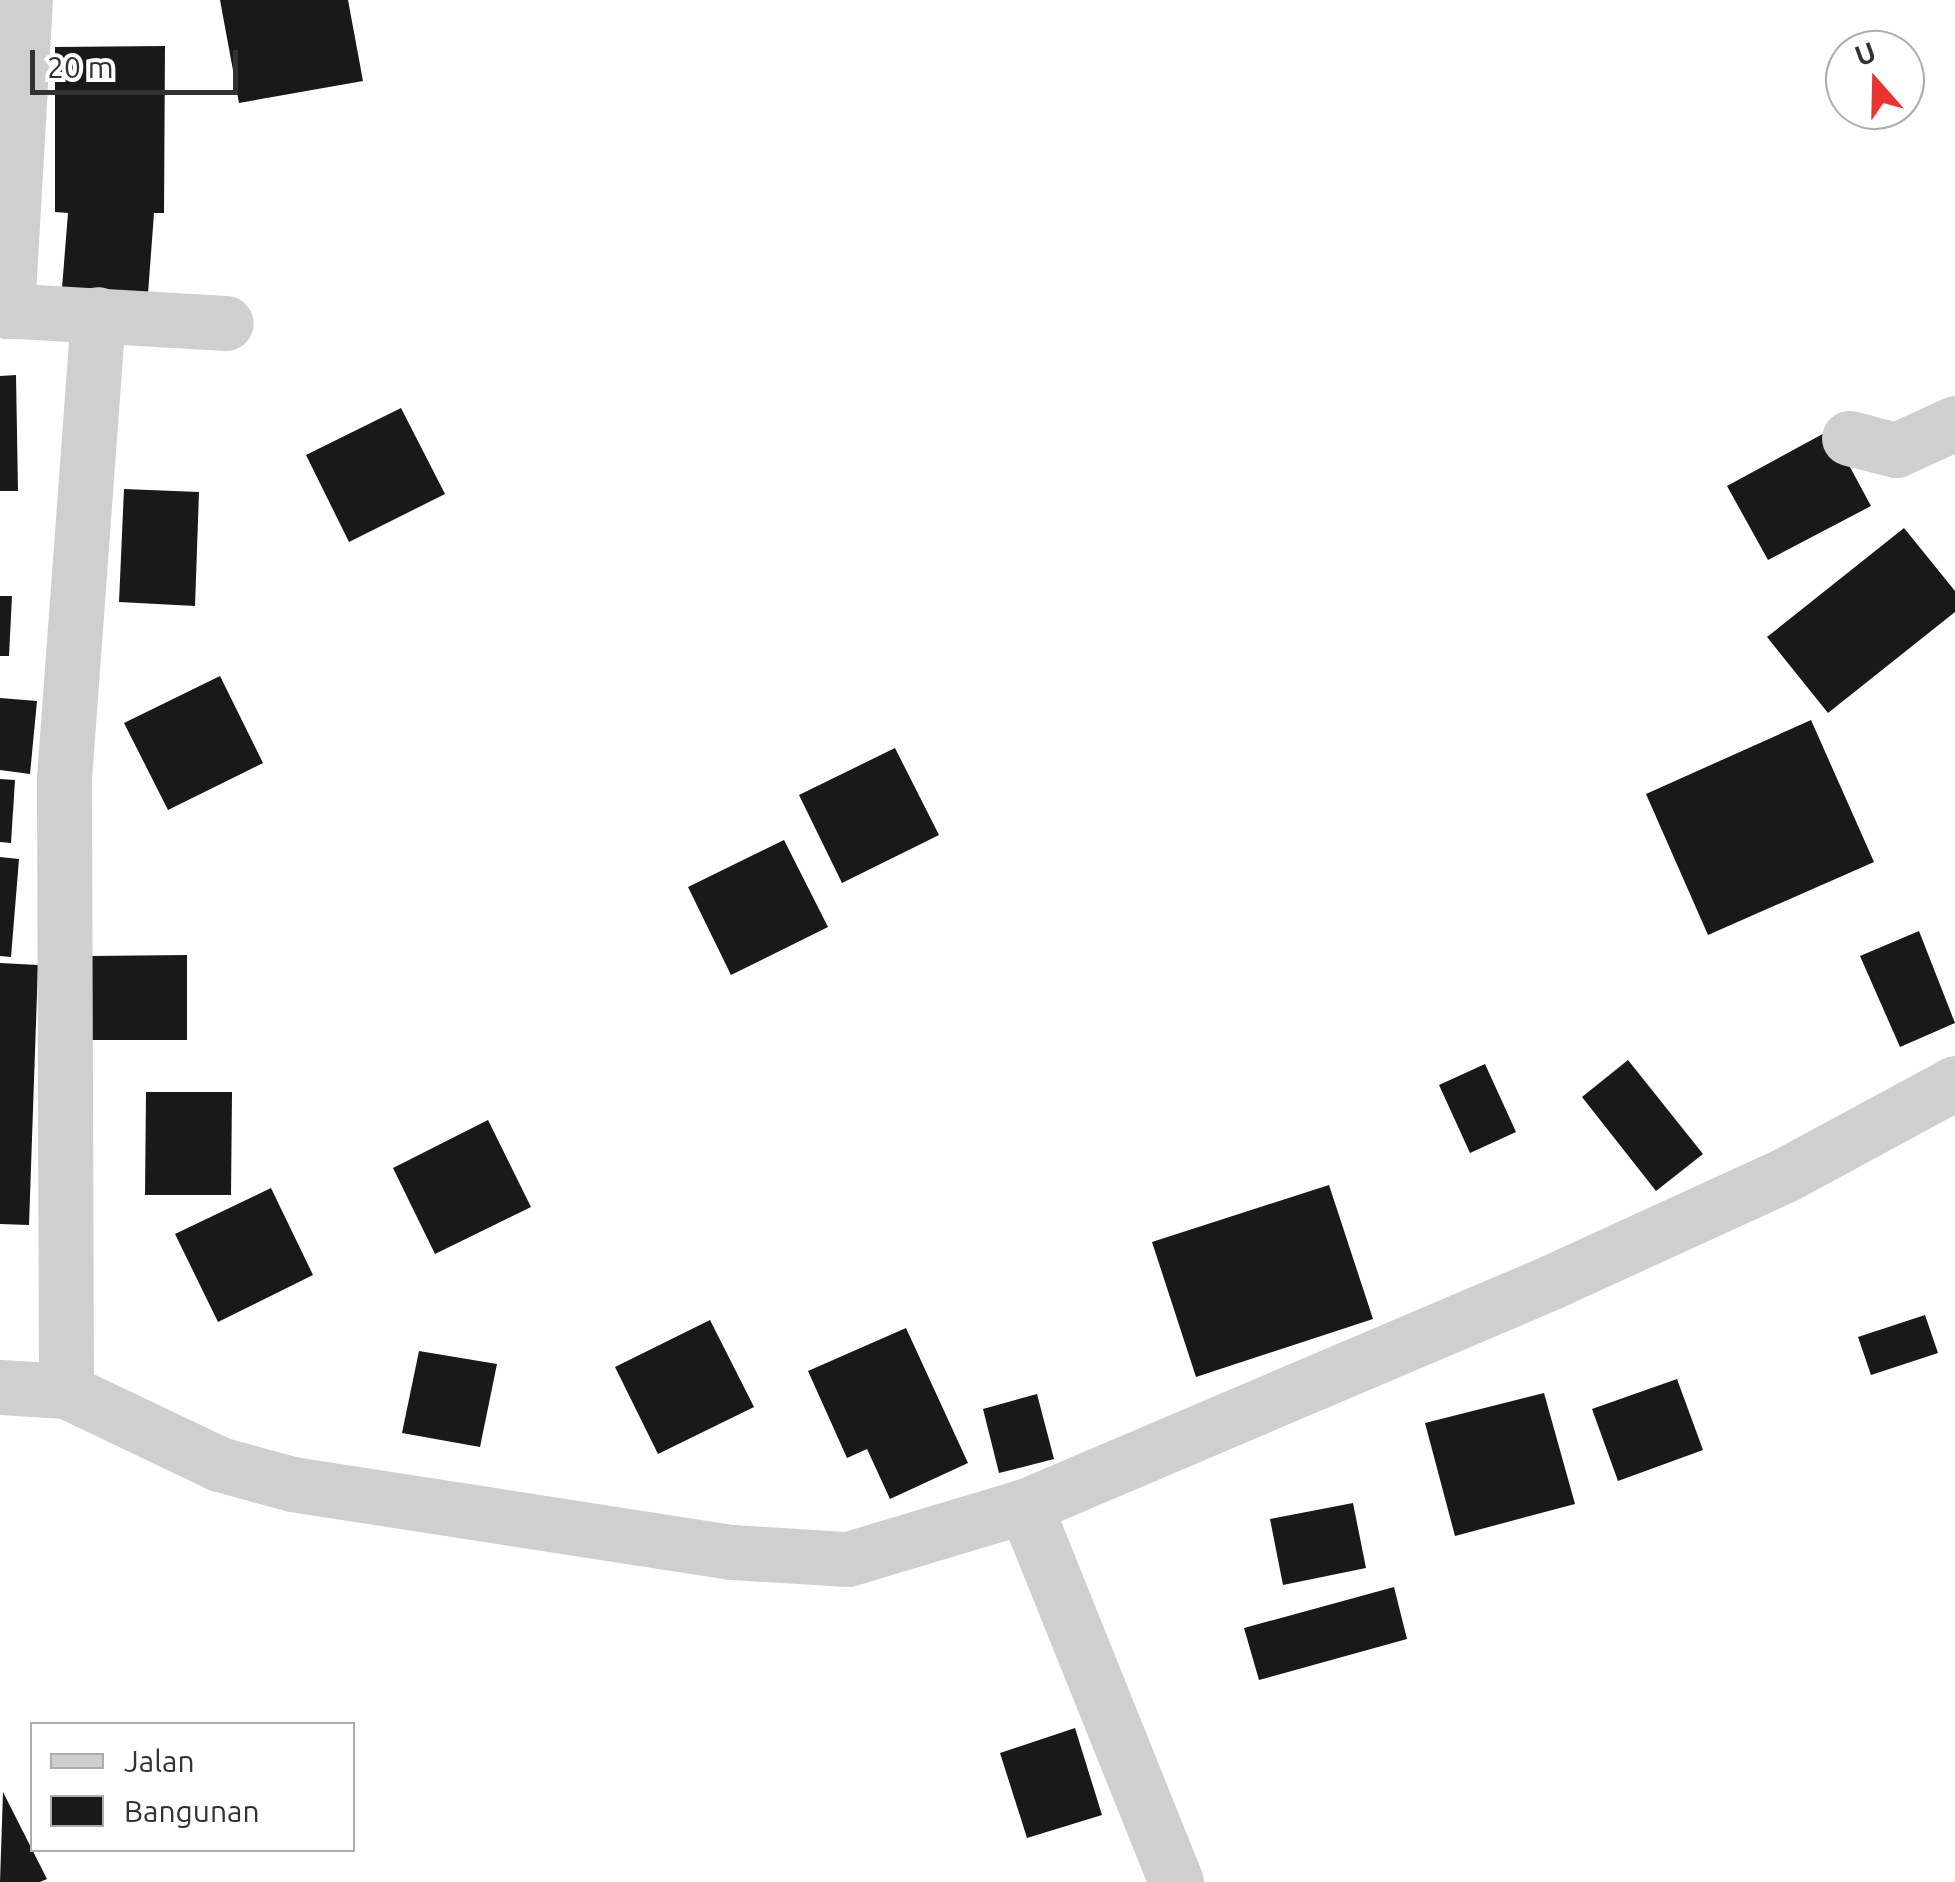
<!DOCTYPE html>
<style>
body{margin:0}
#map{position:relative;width:1955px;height:1882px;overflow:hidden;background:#fff;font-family:Ubuntu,sans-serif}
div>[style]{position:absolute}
.building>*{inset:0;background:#191919}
.minor>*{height:55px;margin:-27.5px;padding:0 27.5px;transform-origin:27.5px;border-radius:27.5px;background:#cfcfcf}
span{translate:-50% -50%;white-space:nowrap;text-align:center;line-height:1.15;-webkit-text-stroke:10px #fff;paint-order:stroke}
.legend{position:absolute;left:30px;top:1722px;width:325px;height:130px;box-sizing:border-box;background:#fff;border:2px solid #adadad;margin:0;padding:12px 18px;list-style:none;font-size:30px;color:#323232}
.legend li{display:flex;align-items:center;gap:20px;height:50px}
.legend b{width:50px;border:2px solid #adadad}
.north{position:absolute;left:1825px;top:30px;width:100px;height:100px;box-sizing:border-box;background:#fff;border:2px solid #adadad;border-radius:50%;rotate:340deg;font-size:28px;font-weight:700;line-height:40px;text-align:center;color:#323232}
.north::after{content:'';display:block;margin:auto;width:35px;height:45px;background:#eb3331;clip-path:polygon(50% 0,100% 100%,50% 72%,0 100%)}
.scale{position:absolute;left:30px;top:50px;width:208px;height:45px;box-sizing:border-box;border:5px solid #323232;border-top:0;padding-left:12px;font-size:30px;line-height:35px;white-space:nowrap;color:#323232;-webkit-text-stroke:8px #fff;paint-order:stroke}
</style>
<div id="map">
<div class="building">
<i style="clip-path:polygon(220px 0,348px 0,363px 81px,239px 103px)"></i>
<i style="clip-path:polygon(165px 46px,164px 213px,154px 213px,148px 294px,62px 288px,68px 213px,55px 212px,55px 47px)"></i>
<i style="clip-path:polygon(16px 375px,18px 491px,0 491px,0 376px)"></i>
<i style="clip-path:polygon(401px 408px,445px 494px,349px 542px,306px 455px)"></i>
<i style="clip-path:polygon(1830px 430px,1871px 506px,1768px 560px,1727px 486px)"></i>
<i style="clip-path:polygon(124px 489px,199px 492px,195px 606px,119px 602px)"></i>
<i style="clip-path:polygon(1904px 528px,1955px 591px,1955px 612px,1828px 713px,1767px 637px)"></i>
<i style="clip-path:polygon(0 596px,12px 596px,9px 656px,0 656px)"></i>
<i style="clip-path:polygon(220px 676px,263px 763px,168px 810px,124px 723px)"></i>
<i style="clip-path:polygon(0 698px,37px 701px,30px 774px,0 770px)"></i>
<i style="clip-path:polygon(1811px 720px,1874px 862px,1708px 935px,1646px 794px)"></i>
<i style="clip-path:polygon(895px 748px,939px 835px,842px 883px,799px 795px)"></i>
<i style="clip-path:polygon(0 779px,15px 780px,11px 843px,0 842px)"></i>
<i style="clip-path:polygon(784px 840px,828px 927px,731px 975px,688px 887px)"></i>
<i style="clip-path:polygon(0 857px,19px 859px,11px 957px,0 956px)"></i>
<i style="clip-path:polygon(1919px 931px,1955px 1023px,1900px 1047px,1860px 956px)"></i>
<i style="clip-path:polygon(187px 955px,187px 1040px,92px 1040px,91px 956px)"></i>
<i style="clip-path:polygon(0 963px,38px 965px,29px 1225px,0 1224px)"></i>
<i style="clip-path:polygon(1628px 1060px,1703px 1154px,1656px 1191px,1582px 1097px)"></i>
<i style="clip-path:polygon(1485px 1064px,1516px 1132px,1470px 1153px,1439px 1085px)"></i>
<i style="clip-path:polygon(146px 1092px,232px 1092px,231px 1195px,145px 1195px)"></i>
<i style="clip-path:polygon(488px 1120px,531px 1207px,435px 1254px,393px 1168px)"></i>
<i style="clip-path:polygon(1329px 1185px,1373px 1319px,1196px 1377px,1152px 1242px)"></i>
<i style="clip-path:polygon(271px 1188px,313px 1275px,218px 1322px,175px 1234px)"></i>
<i style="clip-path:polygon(1925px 1315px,1938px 1353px,1871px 1375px,1858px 1337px)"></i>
<i style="clip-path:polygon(710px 1320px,754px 1407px,658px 1454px,615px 1367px)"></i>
<i style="clip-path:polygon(906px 1328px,968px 1463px,890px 1499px,867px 1449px,847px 1458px,808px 1371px)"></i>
<i style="clip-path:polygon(419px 1351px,497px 1364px,480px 1447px,402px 1433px)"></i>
<i style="clip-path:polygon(1677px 1379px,1703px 1450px,1618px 1481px,1592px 1409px)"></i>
<i style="clip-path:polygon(1544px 1393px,1575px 1504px,1455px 1536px,1425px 1423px)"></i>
<i style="clip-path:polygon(1037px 1394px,1054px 1459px,999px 1473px,983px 1409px)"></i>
<i style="clip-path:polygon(1353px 1503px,1366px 1568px,1283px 1585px,1270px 1519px)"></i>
<i style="clip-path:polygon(1394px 1587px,1407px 1639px,1259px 1680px,1244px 1628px)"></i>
<i style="clip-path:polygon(1075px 1728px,1102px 1815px,1027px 1838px,1000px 1753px)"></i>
<i style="clip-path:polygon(3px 1792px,47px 1879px,40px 1882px,0 1882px)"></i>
</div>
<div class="minor">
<i style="left:0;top:310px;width:226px;rotate:3.3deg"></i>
<i style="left:7px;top:311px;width:312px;rotate:-86.7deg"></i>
<i style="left:1849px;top:438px;width:49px;rotate:14.3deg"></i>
<i style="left:1896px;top:450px;width:65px;rotate:-24.6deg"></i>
<i style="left:0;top:1387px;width:66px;rotate:3.5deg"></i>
<i style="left:66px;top:1391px;width:170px;rotate:25.5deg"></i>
<i style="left:219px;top:1464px;width:76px;rotate:15.3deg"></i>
<i style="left:292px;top:1484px;width:445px;rotate:8.8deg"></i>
<i style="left:732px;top:1552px;width:116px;rotate:3.5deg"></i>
<i style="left:848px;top:1559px;width:185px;rotate:-16.7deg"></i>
<i style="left:1025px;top:1506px;width:569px;rotate:-23.05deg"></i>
<i style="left:1549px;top:1283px;width:260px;rotate:-24.6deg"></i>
<i style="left:1785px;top:1175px;width:193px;rotate:-28.4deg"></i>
<i style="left:66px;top:1391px;width:613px;rotate:-90.19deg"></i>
<i style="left:64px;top:778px;width:465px;rotate:-85.8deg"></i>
<i style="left:1025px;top:1506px;width:405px;rotate:68.1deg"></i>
</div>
<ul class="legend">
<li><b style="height:12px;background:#cfcfcf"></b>Jalan</li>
<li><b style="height:28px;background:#191919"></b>Bangunan</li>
</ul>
<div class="north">U</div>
<div class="scale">20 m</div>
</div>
